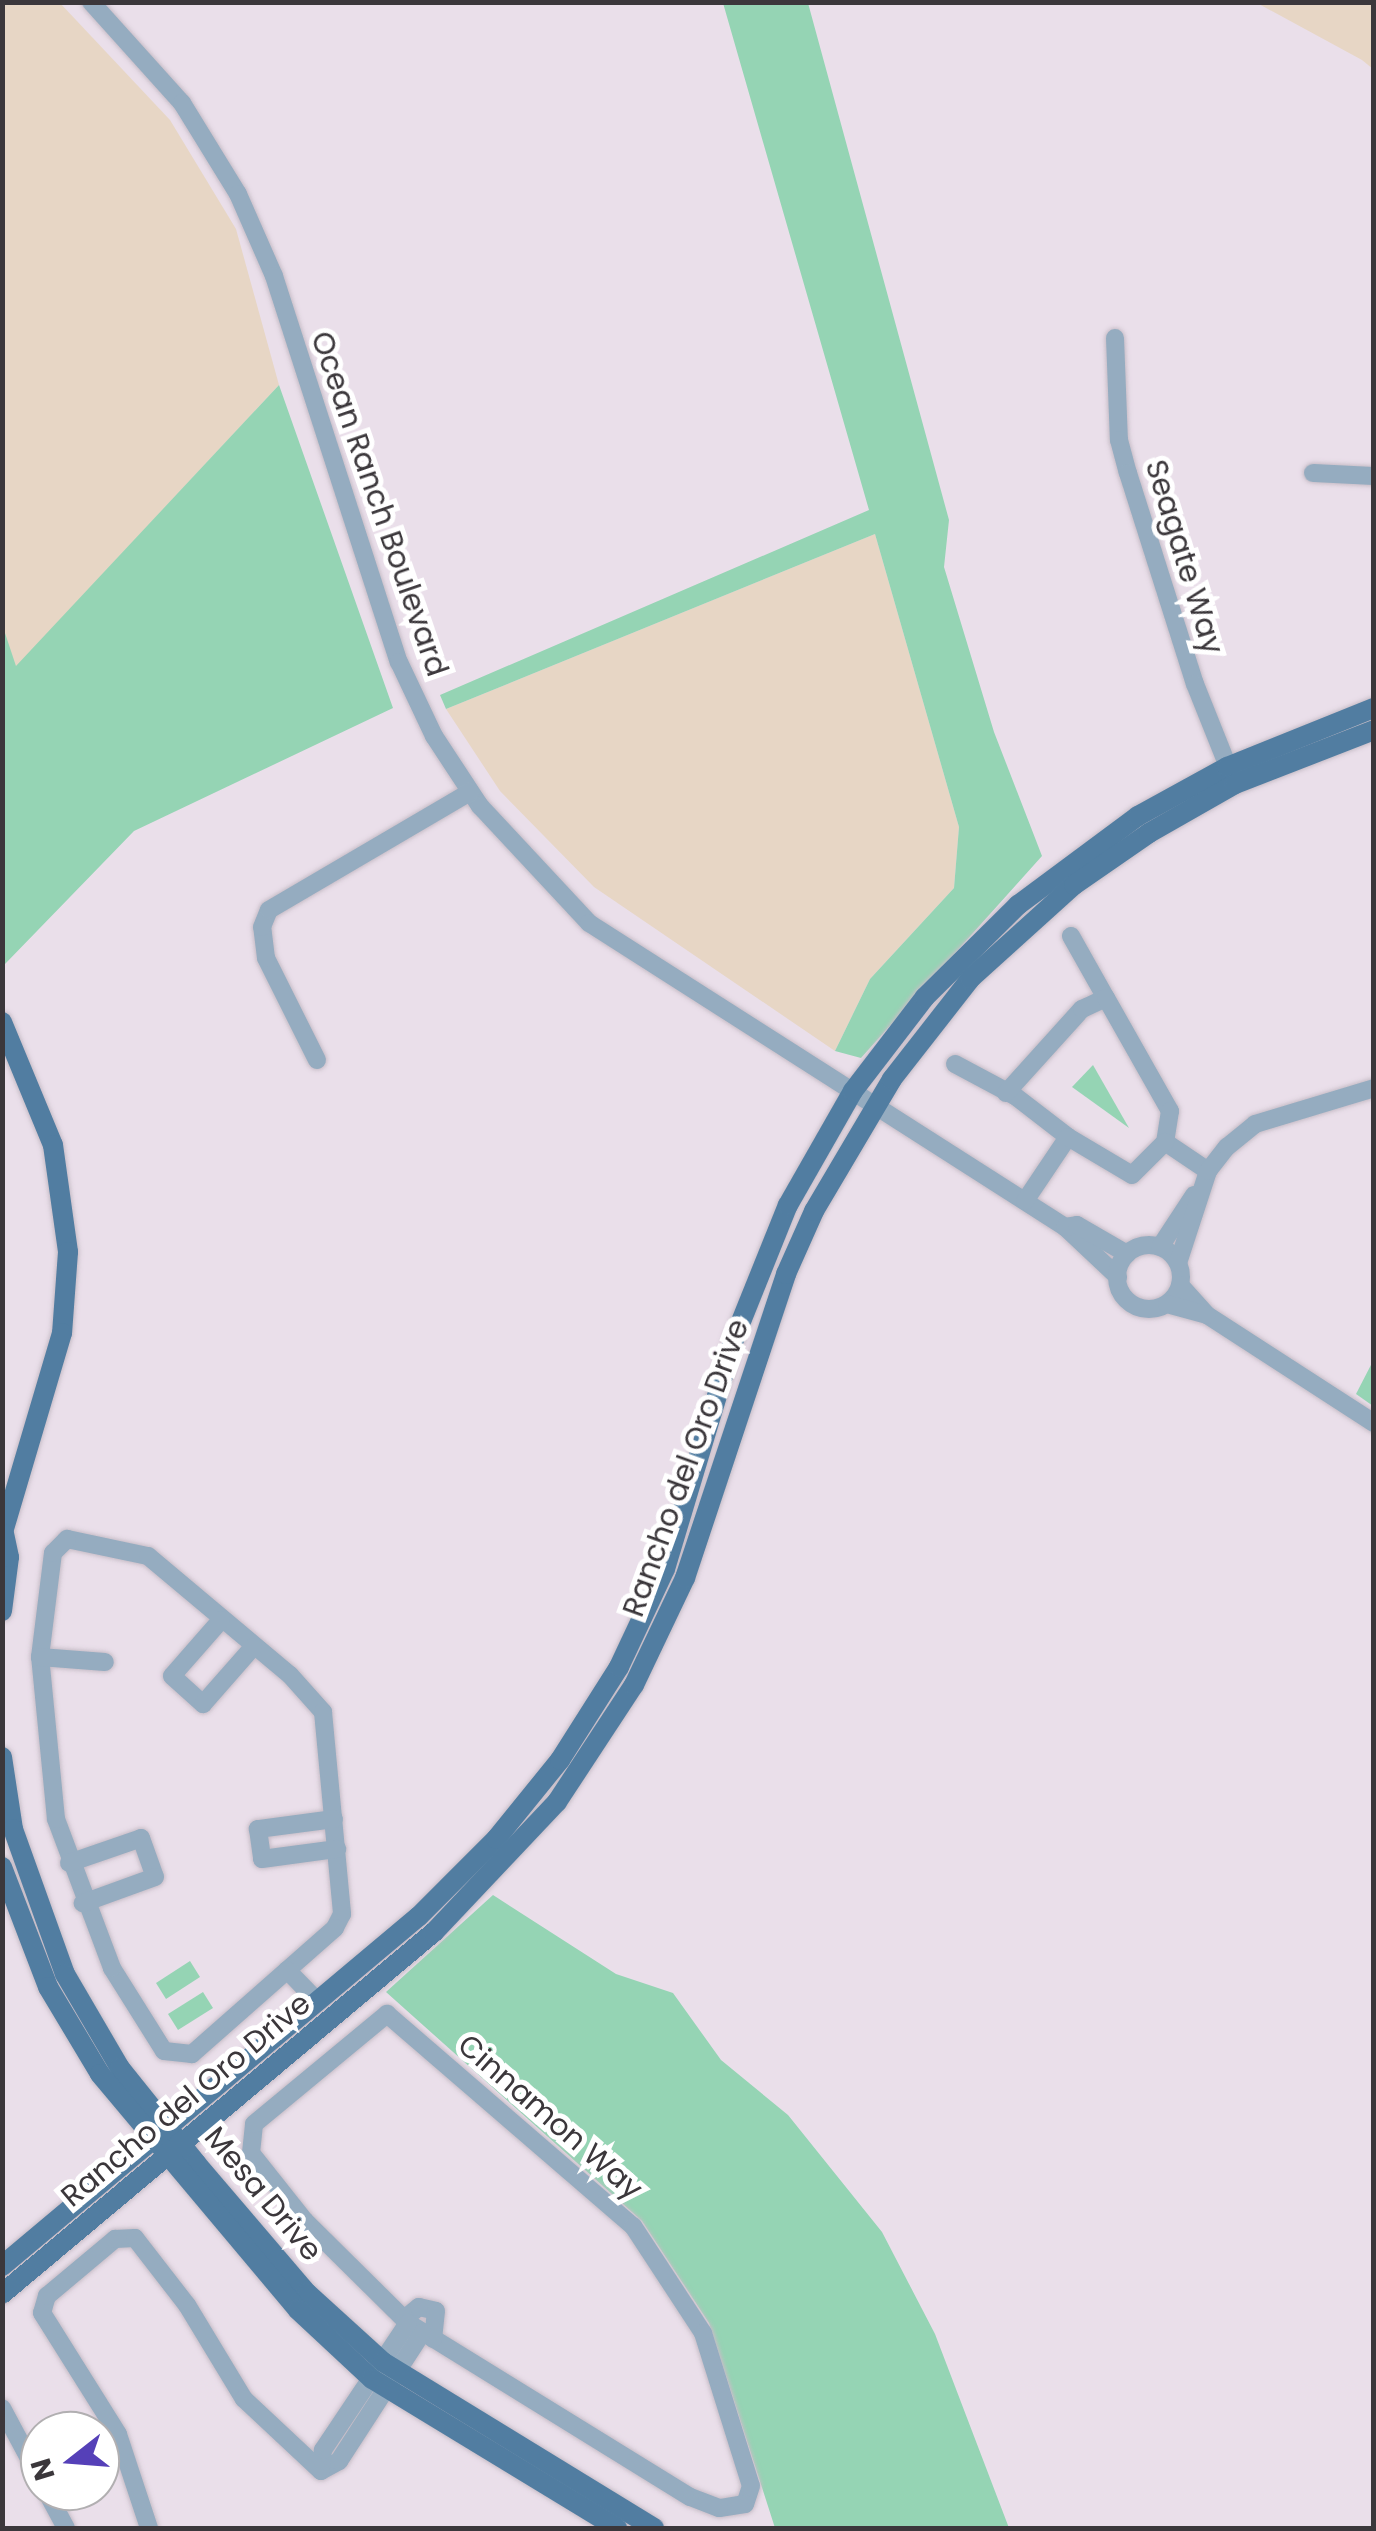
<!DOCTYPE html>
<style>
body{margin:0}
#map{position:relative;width:1376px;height:2531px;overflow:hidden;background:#eadfea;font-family:Poppins,sans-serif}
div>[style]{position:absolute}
.commercial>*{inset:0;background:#e7d6c5}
.green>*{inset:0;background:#95d4b4}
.roads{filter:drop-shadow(0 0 2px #c7bdc7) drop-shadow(0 0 2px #c7bdc7)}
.minor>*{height:18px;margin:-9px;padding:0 9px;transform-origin:9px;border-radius:9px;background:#95acc0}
.minor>.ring{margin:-9px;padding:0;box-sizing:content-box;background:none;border:18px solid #95acc0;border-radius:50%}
.major>*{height:20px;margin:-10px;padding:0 10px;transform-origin:10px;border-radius:10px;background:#517da1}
span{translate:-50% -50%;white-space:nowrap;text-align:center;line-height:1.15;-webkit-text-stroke:10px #fff;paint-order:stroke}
.street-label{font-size:30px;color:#3b373b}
.frame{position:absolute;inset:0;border:5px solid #3b373b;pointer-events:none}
.north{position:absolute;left:20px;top:2411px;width:100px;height:100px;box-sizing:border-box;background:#fff;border:2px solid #b1afb1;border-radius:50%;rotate:253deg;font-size:28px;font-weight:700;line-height:40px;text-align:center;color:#3b373b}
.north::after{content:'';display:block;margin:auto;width:35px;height:45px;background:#5540b8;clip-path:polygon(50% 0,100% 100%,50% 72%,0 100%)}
</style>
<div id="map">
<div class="commercial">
<i style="clip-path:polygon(2px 3px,60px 3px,170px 120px,236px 229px,279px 385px,16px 667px,2px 626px)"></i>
<i style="clip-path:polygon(1257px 3px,1373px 3px,1373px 69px,1362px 60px)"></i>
<i style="clip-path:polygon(875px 534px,959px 827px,954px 888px,870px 979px,835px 1051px,594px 887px,500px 791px,446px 709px)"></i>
</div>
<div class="green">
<i style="clip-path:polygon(723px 3px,808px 3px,949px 520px,944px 567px,994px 732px,1042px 856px,861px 1058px,835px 1051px,870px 979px,954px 888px,959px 827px,875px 534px,446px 709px,440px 695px,869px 510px)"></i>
<i style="clip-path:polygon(279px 385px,393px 708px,134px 831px,5px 964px,3px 627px,16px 666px)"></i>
<i style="clip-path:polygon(1093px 1065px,1129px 1128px,1072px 1087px)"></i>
<i style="clip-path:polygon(1373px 1361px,1374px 1406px,1373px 1406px,1356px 1394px)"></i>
<i style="clip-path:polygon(493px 1895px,616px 1974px,673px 1993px,721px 2060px,788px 2115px,882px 2232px,935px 2334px,1009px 2528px,775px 2528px,709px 2323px,642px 2221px,386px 1992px)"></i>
<i style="clip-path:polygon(190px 1961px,200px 1977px,166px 1999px,156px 1983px)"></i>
<i style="clip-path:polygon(203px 1992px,213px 2008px,178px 2030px,168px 2014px)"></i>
</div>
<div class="roads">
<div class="minor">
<i style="left:91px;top:2px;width:136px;rotate:48deg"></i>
<i style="left:182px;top:103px;width:107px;rotate:58.4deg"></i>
<i style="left:238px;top:194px;width:90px;rotate:66.3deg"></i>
<i style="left:274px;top:276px;width:406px;rotate:72.1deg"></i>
<i style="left:399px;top:662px;width:82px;rotate:64.7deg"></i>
<i style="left:434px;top:736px;width:84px;rotate:56.7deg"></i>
<i style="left:480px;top:806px;width:160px;rotate:47deg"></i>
<i style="left:589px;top:923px;width:565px;rotate:32.56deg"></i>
<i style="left:1065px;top:1227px;width:73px;rotate:43.3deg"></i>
<i style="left:1115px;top:338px;width:102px;rotate:87.8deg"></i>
<i style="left:1119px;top:440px;width:34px;rotate:75deg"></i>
<i style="left:1128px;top:473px;width:221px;rotate:72.4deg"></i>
<i style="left:1195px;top:684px;width:102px;rotate:68.2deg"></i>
<i style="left:1313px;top:473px;width:61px;rotate:2.8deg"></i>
<i style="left:1071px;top:936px;width:71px;rotate:60.6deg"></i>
<i style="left:317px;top:1060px;width:114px;rotate:-116.6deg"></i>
<i style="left:266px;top:958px;width:31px;rotate:-97deg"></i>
<i style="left:262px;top:927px;width:18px;rotate:-68deg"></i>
<i style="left:269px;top:910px;width:233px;rotate:-30.4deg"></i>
<i style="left:955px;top:1064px;width:68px;rotate:28.1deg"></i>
<i style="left:1015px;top:1096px;width:67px;rotate:37.7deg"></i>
<i style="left:1006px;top:1093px;width:113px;rotate:-47.9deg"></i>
<i style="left:1082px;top:1009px;width:26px;rotate:-25deg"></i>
<i style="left:1106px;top:998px;width:130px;rotate:60.5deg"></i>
<i style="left:1170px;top:1111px;width:31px;rotate:99deg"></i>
<i style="left:1165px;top:1142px;width:52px;rotate:34deg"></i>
<i style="left:1025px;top:1201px;width:77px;rotate:-56.1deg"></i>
<i style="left:1068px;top:1137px;width:74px;rotate:30.7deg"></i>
<i style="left:1132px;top:1175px;width:47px;rotate:-45deg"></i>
<i style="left:1065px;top:1227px;width:12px;rotate:-9deg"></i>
<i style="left:1077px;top:1225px;width:58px;rotate:30.1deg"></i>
<i class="ring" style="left:1117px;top:1245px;width:46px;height:46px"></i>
<i style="left:1160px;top:1247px;width:62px;rotate:-56.8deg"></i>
<i style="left:1178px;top:1263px;width:97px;rotate:-71.9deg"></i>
<i style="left:1208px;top:1171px;width:31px;rotate:-52deg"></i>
<i style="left:1227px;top:1147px;width:36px;rotate:-39deg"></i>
<i style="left:1255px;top:1124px;width:124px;rotate:-16.8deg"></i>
<i style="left:1180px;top:1285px;width:40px;rotate:48deg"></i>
<i style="left:1207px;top:1315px;width:199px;rotate:32.9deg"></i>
<i style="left:1167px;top:1304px;width:41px;rotate:15.4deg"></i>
<i style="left:67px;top:1539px;width:83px;rotate:11.9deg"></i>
<i style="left:148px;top:1556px;width:185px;rotate:40deg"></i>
<i style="left:290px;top:1675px;width:50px;rotate:48.3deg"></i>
<i style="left:323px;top:1712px;width:203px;rotate:84.6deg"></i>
<i style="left:342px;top:1914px;width:16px;rotate:117deg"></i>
<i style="left:335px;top:1928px;width:191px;rotate:138.6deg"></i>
<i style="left:192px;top:2054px;width:28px;rotate:-174deg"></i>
<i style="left:164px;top:2051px;width:98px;rotate:-122.1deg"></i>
<i style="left:112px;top:1968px;width:159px;rotate:-110.6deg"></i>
<i style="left:56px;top:1819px;width:163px;rotate:-95.6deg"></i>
<i style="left:40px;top:1657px;width:105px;rotate:-82.9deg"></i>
<i style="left:53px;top:1553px;width:20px;rotate:-45deg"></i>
<i style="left:221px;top:1620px;width:74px;rotate:131.2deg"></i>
<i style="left:172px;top:1676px;width:42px;rotate:42.1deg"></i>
<i style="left:203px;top:1704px;width:76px;rotate:-48.7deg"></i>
<i style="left:40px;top:1657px;width:65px;rotate:4.4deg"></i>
<i style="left:334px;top:1819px;width:77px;rotate:172.5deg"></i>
<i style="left:258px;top:1829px;width:30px;rotate:82deg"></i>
<i style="left:262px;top:1859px;width:76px;rotate:-7.6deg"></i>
<i style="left:69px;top:1863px;width:76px;rotate:-19.1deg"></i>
<i style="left:141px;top:1838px;width:41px;rotate:70.3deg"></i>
<i style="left:155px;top:1877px;width:77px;rotate:160.1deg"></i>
<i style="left:287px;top:1970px;width:43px;rotate:45.9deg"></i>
<i style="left:387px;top:2014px;width:325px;rotate:40.8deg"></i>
<i style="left:633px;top:2226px;width:128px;rotate:56.8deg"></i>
<i style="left:703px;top:2333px;width:160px;rotate:72.6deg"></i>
<i style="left:751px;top:2486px;width:19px;rotate:108deg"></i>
<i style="left:745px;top:2504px;width:26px;rotate:171deg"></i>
<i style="left:719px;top:2508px;width:31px;rotate:-159deg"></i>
<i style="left:690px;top:2497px;width:331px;rotate:-148.3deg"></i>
<i style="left:408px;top:2323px;width:145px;rotate:-135.3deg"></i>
<i style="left:305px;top:2221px;width:87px;rotate:-128.5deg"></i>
<i style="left:251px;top:2153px;width:29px;rotate:-84deg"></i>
<i style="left:254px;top:2124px;width:173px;rotate:-39.6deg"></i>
<i style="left:404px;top:2319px;width:19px;rotate:-39deg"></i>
<i style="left:419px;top:2307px;width:17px;rotate:13deg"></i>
<i style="left:436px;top:2311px;width:28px;rotate:96deg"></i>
<i style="left:2px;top:2408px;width:81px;rotate:61.8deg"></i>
<i style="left:321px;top:2471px;width:21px;rotate:-29deg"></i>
<i style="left:339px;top:2461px;width:153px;rotate:-57deg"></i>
<i style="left:321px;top:2471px;width:21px;rotate:-85deg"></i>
<i style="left:323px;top:2450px;width:153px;rotate:-56.2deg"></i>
<i style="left:46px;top:2491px;width:42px;rotate:61.6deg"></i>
<i style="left:149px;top:2528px;width:99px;rotate:-108.3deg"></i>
<i style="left:118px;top:2434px;width:143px;rotate:-122.1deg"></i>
<i style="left:42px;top:2313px;width:18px;rotate:-74deg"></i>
<i style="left:47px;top:2296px;width:89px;rotate:-40deg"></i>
<i style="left:115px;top:2239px;width:20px;rotate:-3deg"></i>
<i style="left:135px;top:2238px;width:85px;rotate:52.2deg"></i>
<i style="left:187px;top:2305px;width:110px;rotate:58.8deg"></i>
<i style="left:244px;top:2399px;width:105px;rotate:43.1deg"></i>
</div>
<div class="major">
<i style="left:2px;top:1022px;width:133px;rotate:67.5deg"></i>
<i style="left:53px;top:1145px;width:108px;rotate:82deg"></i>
<i style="left:68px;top:1252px;width:81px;rotate:94.2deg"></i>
<i style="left:62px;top:1333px;width:212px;rotate:106.5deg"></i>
<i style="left:2px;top:1611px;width:54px;rotate:-82.6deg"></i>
<i style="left:9px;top:1557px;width:24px;rotate:-102deg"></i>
<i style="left:2px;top:1757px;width:73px;rotate:81.3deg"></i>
<i style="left:13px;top:1829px;width:154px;rotate:70.3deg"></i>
<i style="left:65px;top:1974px;width:109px;rotate:59.7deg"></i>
<i style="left:120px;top:2068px;width:122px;rotate:51.3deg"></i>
<i style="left:196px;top:2163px;width:171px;rotate:49.5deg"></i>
<i style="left:307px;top:2293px;width:103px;rotate:42.2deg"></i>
<i style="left:383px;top:2362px;width:318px;rotate:31.5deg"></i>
<i style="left:2px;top:1867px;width:129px;rotate:69deg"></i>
<i style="left:48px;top:1987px;width:101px;rotate:59.1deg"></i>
<i style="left:100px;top:2074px;width:308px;rotate:50deg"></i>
<i style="left:298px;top:2310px;width:101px;rotate:43deg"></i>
<i style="left:372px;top:2379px;width:287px;rotate:31.3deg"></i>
<i style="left:2px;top:2266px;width:544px;rotate:-40.01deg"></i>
<i style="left:419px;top:1916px;width:109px;rotate:-45deg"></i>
<i style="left:496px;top:1839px;width:102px;rotate:-51deg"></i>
<i style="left:560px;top:1760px;width:110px;rotate:-57.6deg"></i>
<i style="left:619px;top:1667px;width:108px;rotate:-64.9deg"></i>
<i style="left:665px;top:1569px;width:240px;rotate:-73.3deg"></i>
<i style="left:734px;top:1339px;width:144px;rotate:-68.1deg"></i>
<i style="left:788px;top:1205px;width:131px;rotate:-60.3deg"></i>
<i style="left:853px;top:1091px;width:118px;rotate:-52.5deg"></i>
<i style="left:925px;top:997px;width:131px;rotate:-44.7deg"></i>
<i style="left:1018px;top:905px;width:149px;rotate:-36.6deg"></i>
<i style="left:1138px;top:816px;width:102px;rotate:-28.8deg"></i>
<i style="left:1227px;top:767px;width:158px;rotate:-21.9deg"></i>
<i style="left:2px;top:2294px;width:564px;rotate:-39.96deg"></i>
<i style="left:434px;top:1932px;width:179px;rotate:-46.6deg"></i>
<i style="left:557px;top:1802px;width:140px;rotate:-56.7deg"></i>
<i style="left:634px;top:1685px;width:119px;rotate:-64.5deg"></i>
<i style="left:685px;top:1578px;width:320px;rotate:-71.6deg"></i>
<i style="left:786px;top:1274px;width:69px;rotate:-66deg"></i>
<i style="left:814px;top:1211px;width:153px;rotate:-59.4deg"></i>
<i style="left:892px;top:1079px;width:127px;rotate:-52deg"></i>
<i style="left:970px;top:979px;width:140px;rotate:-42.1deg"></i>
<i style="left:1074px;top:885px;width:91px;rotate:-34.7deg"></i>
<i style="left:1149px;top:833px;width:99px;rotate:-29.7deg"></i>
<i style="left:1235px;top:784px;width:149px;rotate:-21.2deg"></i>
</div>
</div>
<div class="street-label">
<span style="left:379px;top:504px;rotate:71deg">Ocean Ranch Boulevard</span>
<span style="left:1184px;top:557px;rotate:73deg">Seagate Way</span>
<span style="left:686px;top:1468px;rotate:-70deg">Rancho del Oro Drive</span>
<span style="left:186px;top:2100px;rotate:-40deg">Rancho del Oro Drive</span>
<span style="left:550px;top:2117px;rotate:41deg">Cinnamon Way</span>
<span style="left:263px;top:2194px;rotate:50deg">Mesa Drive</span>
</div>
<div class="frame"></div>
<div class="north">N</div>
</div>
